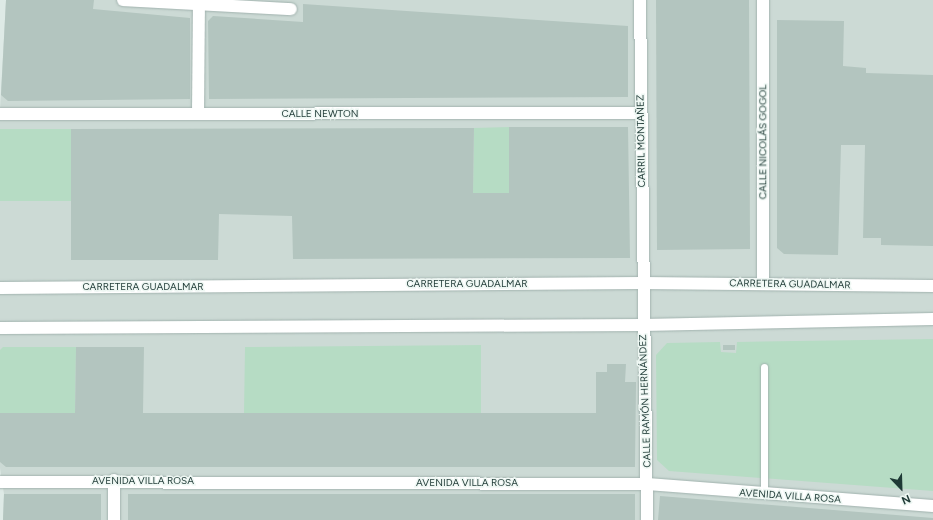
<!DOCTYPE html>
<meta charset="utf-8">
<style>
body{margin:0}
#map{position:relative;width:933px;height:520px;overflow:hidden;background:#deeae6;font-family:Figtree,sans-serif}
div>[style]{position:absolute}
.built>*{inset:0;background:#ccdad5}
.green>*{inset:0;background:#b6dcc4}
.building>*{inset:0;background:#b3c5bf}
.roads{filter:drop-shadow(0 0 1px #a1b2ae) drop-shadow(0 0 1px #a1b2ae)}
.service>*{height:7px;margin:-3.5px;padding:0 3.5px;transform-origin:3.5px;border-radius:3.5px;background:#fff}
.minor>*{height:12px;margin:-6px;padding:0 6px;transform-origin:6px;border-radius:6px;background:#fff}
.tertiary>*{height:12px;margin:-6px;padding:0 6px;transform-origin:6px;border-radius:6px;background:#fff}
span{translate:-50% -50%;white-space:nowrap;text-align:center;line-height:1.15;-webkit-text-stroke:3px #eef7f3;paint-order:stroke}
.street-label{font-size:10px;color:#1f3a36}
.north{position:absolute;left:881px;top:468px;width:40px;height:40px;-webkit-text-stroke:3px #eef7f3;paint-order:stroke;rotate:157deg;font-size:11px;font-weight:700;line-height:16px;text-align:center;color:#1f3a36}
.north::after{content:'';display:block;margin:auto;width:14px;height:18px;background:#1f3a36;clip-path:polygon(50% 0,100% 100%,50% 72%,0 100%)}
</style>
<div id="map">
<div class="built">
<i style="clip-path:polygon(6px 0,933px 0,933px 520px,3px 520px,4px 494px,0 468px,0 110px)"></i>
</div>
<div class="green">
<i style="clip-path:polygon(509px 127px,509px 193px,473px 193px,474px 128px)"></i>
<i style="clip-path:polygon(0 129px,71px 129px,71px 201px,0 201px)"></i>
<i style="clip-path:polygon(933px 339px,933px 491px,669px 471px,657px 460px,656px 355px,667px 343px,720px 342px,721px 352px,736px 353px,737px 342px)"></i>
<i style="clip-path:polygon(481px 345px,481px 413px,244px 413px,245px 347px)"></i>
<i style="clip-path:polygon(3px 347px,76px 347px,75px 413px,0 413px,0 350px)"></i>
</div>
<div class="building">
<i style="clip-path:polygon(6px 0,94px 0,93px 9px,190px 18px,190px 99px,8px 101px,1px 95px)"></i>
<i style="clip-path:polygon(656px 0,749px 0,750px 249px,657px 250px)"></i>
<i style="clip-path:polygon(303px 4px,628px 26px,628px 97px,209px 99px,208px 21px,213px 16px,303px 22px)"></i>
<i style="clip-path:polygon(777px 20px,844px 21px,843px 66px,866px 68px,866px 73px,933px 75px,933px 246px,881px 245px,881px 238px,863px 238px,865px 145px,841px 145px,838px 255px,784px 254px,777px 248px)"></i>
<i style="clip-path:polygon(509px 127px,628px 127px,630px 258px,293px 259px,292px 216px,219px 214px,218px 260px,71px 260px,71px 129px,474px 128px,473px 193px,509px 193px)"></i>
<i style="clip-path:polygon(723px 345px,735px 345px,735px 350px,723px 350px)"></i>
<i style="clip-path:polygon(76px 347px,144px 347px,143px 413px,596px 413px,596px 372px,607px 372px,607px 364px,626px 364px,625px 382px,636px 382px,635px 467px,6px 467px,0 462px,0 413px,75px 413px)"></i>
<i style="clip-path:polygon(4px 494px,101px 494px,101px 520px,3px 520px)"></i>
<i style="clip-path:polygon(128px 494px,635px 494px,635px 520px,128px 520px)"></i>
<i style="clip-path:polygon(660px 496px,933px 518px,933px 520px,658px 520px)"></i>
</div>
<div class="roads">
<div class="service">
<i style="left:764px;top:367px;width:128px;rotate:90deg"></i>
</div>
<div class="minor">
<i style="left:123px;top:0;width:168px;rotate:3.1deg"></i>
<i style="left:640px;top:0;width:520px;rotate:89.23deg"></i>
<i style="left:0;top:114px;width:640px;rotate:-0.09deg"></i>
<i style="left:198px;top:114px;width:109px;rotate:-89.5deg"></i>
<i style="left:763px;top:284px;width:284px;rotate:-90deg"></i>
<i style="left:0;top:328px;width:643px;rotate:-0.27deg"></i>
<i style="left:643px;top:325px;width:290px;rotate:-1.2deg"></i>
<i style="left:0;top:482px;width:647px;rotate:0.18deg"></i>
<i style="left:647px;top:484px;width:287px;rotate:4.4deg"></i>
<i style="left:114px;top:520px;width:40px;rotate:-90deg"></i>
</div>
<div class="tertiary">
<i style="left:0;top:288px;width:642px;rotate:-0.45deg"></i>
<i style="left:642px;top:283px;width:291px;rotate:0.6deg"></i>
</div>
</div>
<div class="street-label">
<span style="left:320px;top:114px">CALLE NEWTON</span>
<span style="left:641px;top:141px;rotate:-91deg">CARRIL MONTAÑEZ</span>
<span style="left:763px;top:142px;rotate:-90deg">CALLE NICOLÁS GOGOL</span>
<span style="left:467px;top:284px">CARRETERA GUADALMAR</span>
<span style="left:790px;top:284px;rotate:1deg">CARRETERA GUADALMAR</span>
<span style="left:143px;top:287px">CARRETERA GUADALMAR</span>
<span style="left:645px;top:401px;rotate:-92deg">CALLE RAMÓN HERNÁNDEZ</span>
<span style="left:143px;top:481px">AVENIDA VILLA ROSA</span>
<span style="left:467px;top:483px">AVENIDA VILLA ROSA</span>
<span style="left:790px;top:496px;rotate:4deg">AVENIDA VILLA ROSA</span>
</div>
<div class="north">N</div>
</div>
